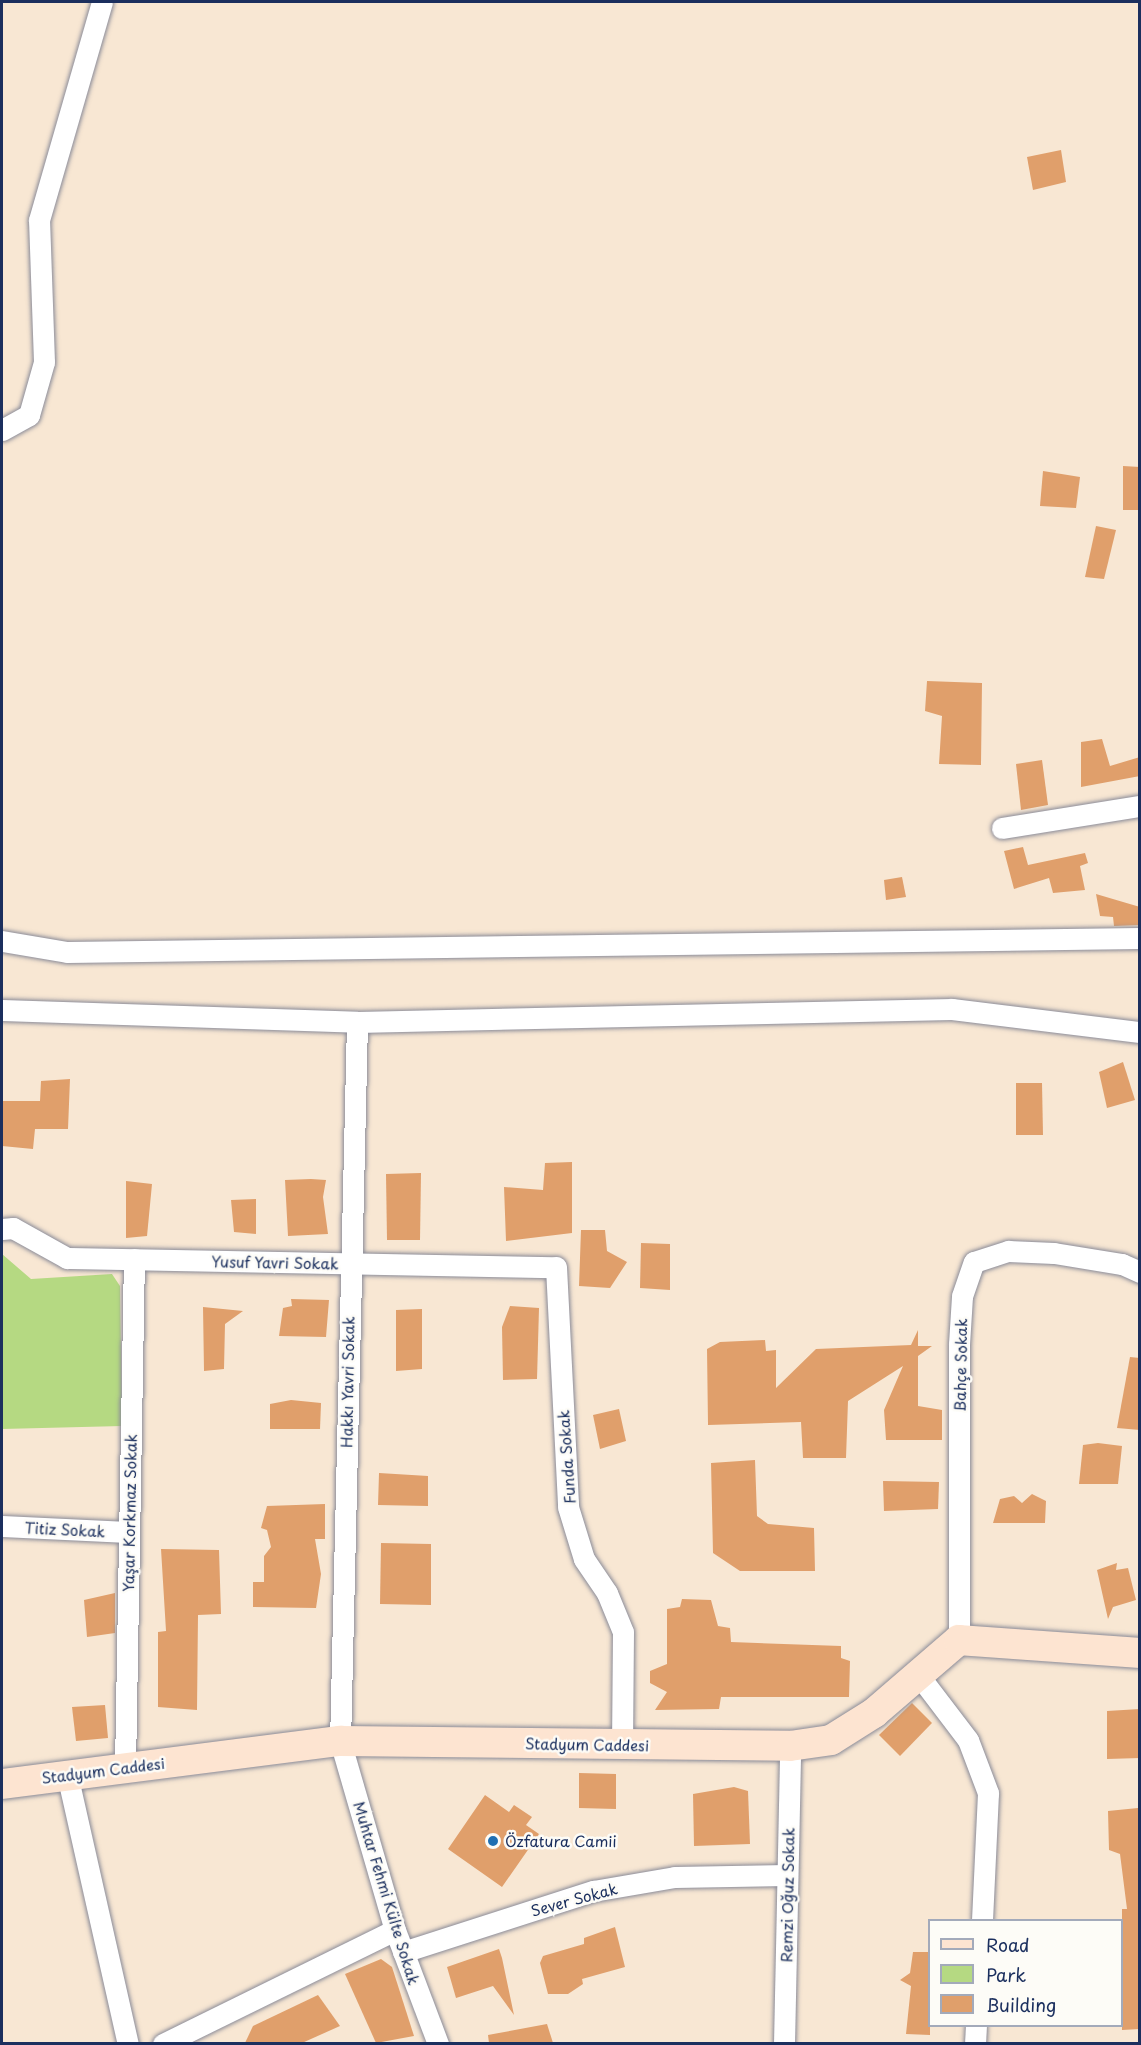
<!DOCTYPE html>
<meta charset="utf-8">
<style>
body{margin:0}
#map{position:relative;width:1141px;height:2045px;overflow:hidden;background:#f8e7d3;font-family:"Playpen Sans",sans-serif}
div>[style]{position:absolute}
.green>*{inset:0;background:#b5d982}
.building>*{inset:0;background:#e09f6b}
.roads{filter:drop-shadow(0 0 2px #8a8b98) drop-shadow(0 0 2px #8a8b98)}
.street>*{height:21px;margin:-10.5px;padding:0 10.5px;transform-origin:10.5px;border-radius:10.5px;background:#fff}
.secondary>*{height:30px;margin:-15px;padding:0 15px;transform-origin:15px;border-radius:15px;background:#fde4d1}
.dots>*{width:16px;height:16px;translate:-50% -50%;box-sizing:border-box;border:3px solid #fdfcf7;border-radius:50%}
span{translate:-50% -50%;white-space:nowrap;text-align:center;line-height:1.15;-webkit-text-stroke:5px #fdfcf7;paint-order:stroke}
.street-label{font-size:15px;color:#1b2f5e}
.poi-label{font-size:15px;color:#1b2f5e}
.left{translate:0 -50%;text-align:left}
.frame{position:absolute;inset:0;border:3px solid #1b2f5e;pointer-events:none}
.legend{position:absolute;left:928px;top:1919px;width:195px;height:108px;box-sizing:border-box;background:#fdfcf7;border:2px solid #a3aaba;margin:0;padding:8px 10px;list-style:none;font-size:18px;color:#1b2f5e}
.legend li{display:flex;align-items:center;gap:12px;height:30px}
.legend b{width:30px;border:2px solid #a3aaba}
</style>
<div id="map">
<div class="green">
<i style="clip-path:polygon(2px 1254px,31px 1279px,112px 1274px,120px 1286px,122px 1426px,2px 1429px)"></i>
</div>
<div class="building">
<i style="clip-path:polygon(1061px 150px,1066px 182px,1033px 190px,1027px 157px)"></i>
<i style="clip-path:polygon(1123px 466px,1140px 467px,1140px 510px,1123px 510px)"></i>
<i style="clip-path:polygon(1043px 471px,1080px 477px,1076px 508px,1040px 506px)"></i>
<i style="clip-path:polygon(1096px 526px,1116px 530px,1104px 579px,1085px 577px)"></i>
<i style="clip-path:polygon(927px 681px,982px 683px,981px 765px,939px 764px,942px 716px,925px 711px)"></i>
<i style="clip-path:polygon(1102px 739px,1110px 766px,1140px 757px,1140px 776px,1081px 787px,1081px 742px)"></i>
<i style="clip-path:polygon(1042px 760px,1048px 805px,1021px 810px,1016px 764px)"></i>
<i style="clip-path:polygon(1023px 847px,1028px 865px,1085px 853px,1088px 863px,1080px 866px,1085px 890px,1053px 893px,1049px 878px,1014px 889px,1004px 851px)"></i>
<i style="clip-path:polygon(902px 877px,906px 897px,886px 900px,884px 880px)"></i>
<i style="clip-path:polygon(1096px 894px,1140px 907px,1140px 925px,1114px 926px,1113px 917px,1100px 916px)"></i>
<i style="clip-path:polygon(1123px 1062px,1135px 1100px,1107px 1108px,1099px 1072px)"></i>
<i style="clip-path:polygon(70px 1079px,68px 1129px,35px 1129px,33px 1149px,2px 1146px,2px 1101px,40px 1101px,41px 1081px)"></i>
<i style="clip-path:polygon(1016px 1083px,1042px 1083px,1043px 1135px,1016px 1135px)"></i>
<i style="clip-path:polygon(572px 1162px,572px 1233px,506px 1241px,504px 1187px,543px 1190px,545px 1163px)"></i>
<i style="clip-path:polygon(421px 1173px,420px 1240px,387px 1240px,386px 1174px)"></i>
<i style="clip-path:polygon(311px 1179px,326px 1180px,323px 1197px,328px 1234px,288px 1236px,285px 1180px)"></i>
<i style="clip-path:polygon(126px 1181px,152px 1184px,147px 1236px,126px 1238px)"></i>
<i style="clip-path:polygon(256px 1199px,256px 1234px,234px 1232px,231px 1200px)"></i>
<i style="clip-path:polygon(581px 1230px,605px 1230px,607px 1251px,627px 1262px,610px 1288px,579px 1286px)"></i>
<i style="clip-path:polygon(641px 1243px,670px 1244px,670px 1290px,640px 1288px)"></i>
<i style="clip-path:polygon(291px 1299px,329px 1300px,326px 1337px,279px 1336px,283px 1308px,292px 1306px)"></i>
<i style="clip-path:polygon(510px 1306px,539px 1308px,537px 1379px,503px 1380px,502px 1327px)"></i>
<i style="clip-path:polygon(203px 1307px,243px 1311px,225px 1324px,224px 1369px,204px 1371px)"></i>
<i style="clip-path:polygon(422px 1309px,422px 1369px,396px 1371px,396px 1310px)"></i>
<i style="clip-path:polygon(918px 1330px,918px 1346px,932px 1346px,918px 1356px,918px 1406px,942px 1410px,942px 1440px,886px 1440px,884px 1410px,903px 1366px,848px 1401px,846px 1458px,803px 1458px,801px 1422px,708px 1425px,707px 1349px,720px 1342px,765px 1340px,766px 1351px,776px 1350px,776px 1388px,816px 1349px,911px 1345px)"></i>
<i style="clip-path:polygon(1130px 1357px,1140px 1358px,1140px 1430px,1117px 1428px)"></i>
<i style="clip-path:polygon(291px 1400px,321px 1403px,320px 1429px,270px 1429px,270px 1404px)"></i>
<i style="clip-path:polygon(619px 1409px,626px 1441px,600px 1449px,593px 1415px)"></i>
<i style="clip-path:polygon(1098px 1443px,1122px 1446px,1118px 1484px,1079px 1484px,1083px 1445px)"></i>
<i style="clip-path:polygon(755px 1460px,757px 1516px,768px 1524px,814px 1528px,815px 1571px,740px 1571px,713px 1553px,711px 1463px)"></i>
<i style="clip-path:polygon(379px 1473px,428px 1476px,428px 1506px,378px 1505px)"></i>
<i style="clip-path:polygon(883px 1481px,939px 1482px,938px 1509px,884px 1511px)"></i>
<i style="clip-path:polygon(1032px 1494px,1046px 1501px,1045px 1523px,993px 1523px,1000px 1499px,1014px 1496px,1022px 1503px)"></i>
<i style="clip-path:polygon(325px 1504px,325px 1539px,315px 1539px,321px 1574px,316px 1608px,253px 1607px,253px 1582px,264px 1582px,264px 1556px,271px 1547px,267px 1530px,261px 1528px,267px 1506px)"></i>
<i style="clip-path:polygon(381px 1543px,431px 1544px,431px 1605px,380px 1604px)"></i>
<i style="clip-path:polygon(161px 1549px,219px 1550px,221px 1614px,198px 1615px,197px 1710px,158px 1707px,158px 1632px,166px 1631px)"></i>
<i style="clip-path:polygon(1117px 1563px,1116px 1570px,1128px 1568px,1136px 1600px,1113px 1607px,1108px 1619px,1097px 1570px)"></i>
<i style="clip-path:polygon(115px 1593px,115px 1633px,87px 1637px,84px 1600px)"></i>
<i style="clip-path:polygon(682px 1599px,711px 1600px,718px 1626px,730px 1628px,731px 1642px,841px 1646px,841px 1658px,850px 1661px,849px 1697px,721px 1697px,719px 1709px,655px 1710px,667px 1692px,650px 1683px,650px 1671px,667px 1664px,667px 1609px,680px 1607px)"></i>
<i style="clip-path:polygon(912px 1703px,932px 1723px,900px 1756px,879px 1735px)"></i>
<i style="clip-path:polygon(105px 1705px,108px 1738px,76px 1741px,72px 1707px)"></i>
<i style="clip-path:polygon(1140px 1709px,1140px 1758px,1107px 1759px,1107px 1711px)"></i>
<i style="clip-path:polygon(579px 1773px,616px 1774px,616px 1809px,579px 1808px)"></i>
<i style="clip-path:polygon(734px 1787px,748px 1791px,750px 1844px,694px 1846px,693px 1794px)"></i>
<i style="clip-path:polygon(485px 1795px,509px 1812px,514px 1805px,532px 1817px,526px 1825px,539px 1834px,502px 1887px,448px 1849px)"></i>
<i style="clip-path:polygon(1138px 1808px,1140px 2029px,1122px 2030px,1122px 1909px,1127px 1909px,1120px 1854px,1109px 1850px,1108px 1811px)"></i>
<i style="clip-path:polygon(615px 1927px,625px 1967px,582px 1979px,583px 1984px,568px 1994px,548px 1994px,540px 1963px,543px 1956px,584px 1944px,584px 1938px)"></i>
<i style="clip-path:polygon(499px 1949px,502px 1958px,514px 2015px,493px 1986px,456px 1998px,447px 1967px)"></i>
<i style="clip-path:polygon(913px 1952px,930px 1952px,930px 2035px,906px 2034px,911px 1986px,900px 1980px,910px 1973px)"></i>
<i style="clip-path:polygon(381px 1959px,392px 1967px,414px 2036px,376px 2043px,345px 1974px)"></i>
<i style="clip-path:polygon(318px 1995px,340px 2026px,302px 2043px,245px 2043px,253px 2026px)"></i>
<i style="clip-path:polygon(547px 2024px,553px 2043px,489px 2043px,488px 2035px)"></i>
</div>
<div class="roads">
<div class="street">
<i style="left:2px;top:430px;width:31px;rotate:-29deg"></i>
<i style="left:29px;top:415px;width:55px;rotate:-74.2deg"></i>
<i style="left:44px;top:362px;width:142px;rotate:-92deg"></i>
<i style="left:39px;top:220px;width:227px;rotate:-73.9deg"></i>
<i style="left:1002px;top:828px;width:140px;rotate:-9.1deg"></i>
<i style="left:2px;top:941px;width:66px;rotate:9.6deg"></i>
<i style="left:67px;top:952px;width:1073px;rotate:-0.75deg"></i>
<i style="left:2px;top:1010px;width:355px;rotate:1.9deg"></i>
<i style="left:357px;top:1022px;width:595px;rotate:-1.25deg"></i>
<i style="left:952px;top:1009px;width:189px;rotate:7deg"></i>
<i style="left:357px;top:1022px;width:719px;rotate:91.35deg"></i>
<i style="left:340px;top:1741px;width:197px;rotate:73.8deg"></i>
<i style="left:395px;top:1930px;width:122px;rotate:69.3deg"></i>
<i style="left:2px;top:1229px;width:11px;rotate:-5deg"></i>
<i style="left:13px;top:1228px;width:62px;rotate:29.1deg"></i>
<i style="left:67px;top:1258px;width:489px;rotate:1.1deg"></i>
<i style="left:556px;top:1267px;width:240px;rotate:87.1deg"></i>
<i style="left:568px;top:1507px;width:54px;rotate:72.9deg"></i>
<i style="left:584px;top:1559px;width:41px;rotate:55.9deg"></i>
<i style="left:607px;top:1593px;width:42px;rotate:67.7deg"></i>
<i style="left:623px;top:1632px;width:112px;rotate:90.5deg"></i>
<i style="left:2px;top:1526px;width:126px;rotate:2.7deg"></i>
<i style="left:959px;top:1640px;width:296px;rotate:-90deg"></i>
<i style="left:959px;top:1344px;width:48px;rotate:-86.4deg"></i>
<i style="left:962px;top:1296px;width:36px;rotate:-71deg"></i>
<i style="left:974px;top:1262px;width:36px;rotate:-18deg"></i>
<i style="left:1008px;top:1251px;width:46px;rotate:2.5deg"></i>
<i style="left:1054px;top:1253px;width:69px;rotate:9.2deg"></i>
<i style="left:1122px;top:1264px;width:20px;rotate:24deg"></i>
<i style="left:920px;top:1677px;width:79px;rotate:52.7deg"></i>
<i style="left:968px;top:1740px;width:57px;rotate:69.3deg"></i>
<i style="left:988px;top:1793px;width:127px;rotate:92.7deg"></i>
<i style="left:125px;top:1767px;width:508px;rotate:-88.99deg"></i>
<i style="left:67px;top:1774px;width:277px;rotate:77.3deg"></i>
<i style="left:403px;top:1952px;width:200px;rotate:-17.8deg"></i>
<i style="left:593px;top:1891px;width:83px;rotate:-9.7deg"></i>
<i style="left:675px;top:1877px;width:112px;rotate:-1deg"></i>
<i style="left:163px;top:2044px;width:258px;rotate:-26.2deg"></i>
<i style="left:784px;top:2044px;width:298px;rotate:-88.8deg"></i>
<i style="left:975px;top:2044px;width:18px;rotate:-87deg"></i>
</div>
<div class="secondary">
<i style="left:2px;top:1784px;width:341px;rotate:-7.3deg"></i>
<i style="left:340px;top:1741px;width:450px;rotate:0.6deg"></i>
<i style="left:790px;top:1746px;width:41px;rotate:-8.3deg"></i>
<i style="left:831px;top:1740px;width:51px;rotate:-32.1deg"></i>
<i style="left:874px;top:1713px;width:112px;rotate:-40.7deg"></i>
<i style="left:959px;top:1640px;width:181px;rotate:4.1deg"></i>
</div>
</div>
<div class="dots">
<i style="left:493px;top:1841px;background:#1f6fb2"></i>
</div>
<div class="street-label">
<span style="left:275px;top:1262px;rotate:1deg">Yusuf Yavri Sokak</span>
<span style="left:960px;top:1365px;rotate:-89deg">Bahçe Sokak</span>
<span style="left:347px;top:1382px;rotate:-89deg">Hakkı Yavri Sokak</span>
<span style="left:566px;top:1457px;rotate:-94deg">Funda Sokak</span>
<span style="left:129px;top:1513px;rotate:-89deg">Yaşar Korkmaz Sokak</span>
<span style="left:65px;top:1529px;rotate:3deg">Titiz Sokak</span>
<span style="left:587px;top:1744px;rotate:1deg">Stadyum Caddesi</span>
<span style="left:103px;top:1770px;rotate:-7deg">Stadyum Caddesi</span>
<span style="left:387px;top:1893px;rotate:73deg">Muhtar Fehmi Külte Sokak</span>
<span style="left:787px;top:1895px;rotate:-89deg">Remzi Oğuz Sokak</span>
<span style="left:574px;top:1899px;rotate:-15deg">Sever Sokak</span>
</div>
<div class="poi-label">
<span class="left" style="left:505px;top:1841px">Özfatura Camii</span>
</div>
<div class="frame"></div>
<ul class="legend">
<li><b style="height:8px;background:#fde4d1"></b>Road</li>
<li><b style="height:16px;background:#b5d982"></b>Park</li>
<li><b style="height:16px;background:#e09f6b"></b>Building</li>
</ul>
</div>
